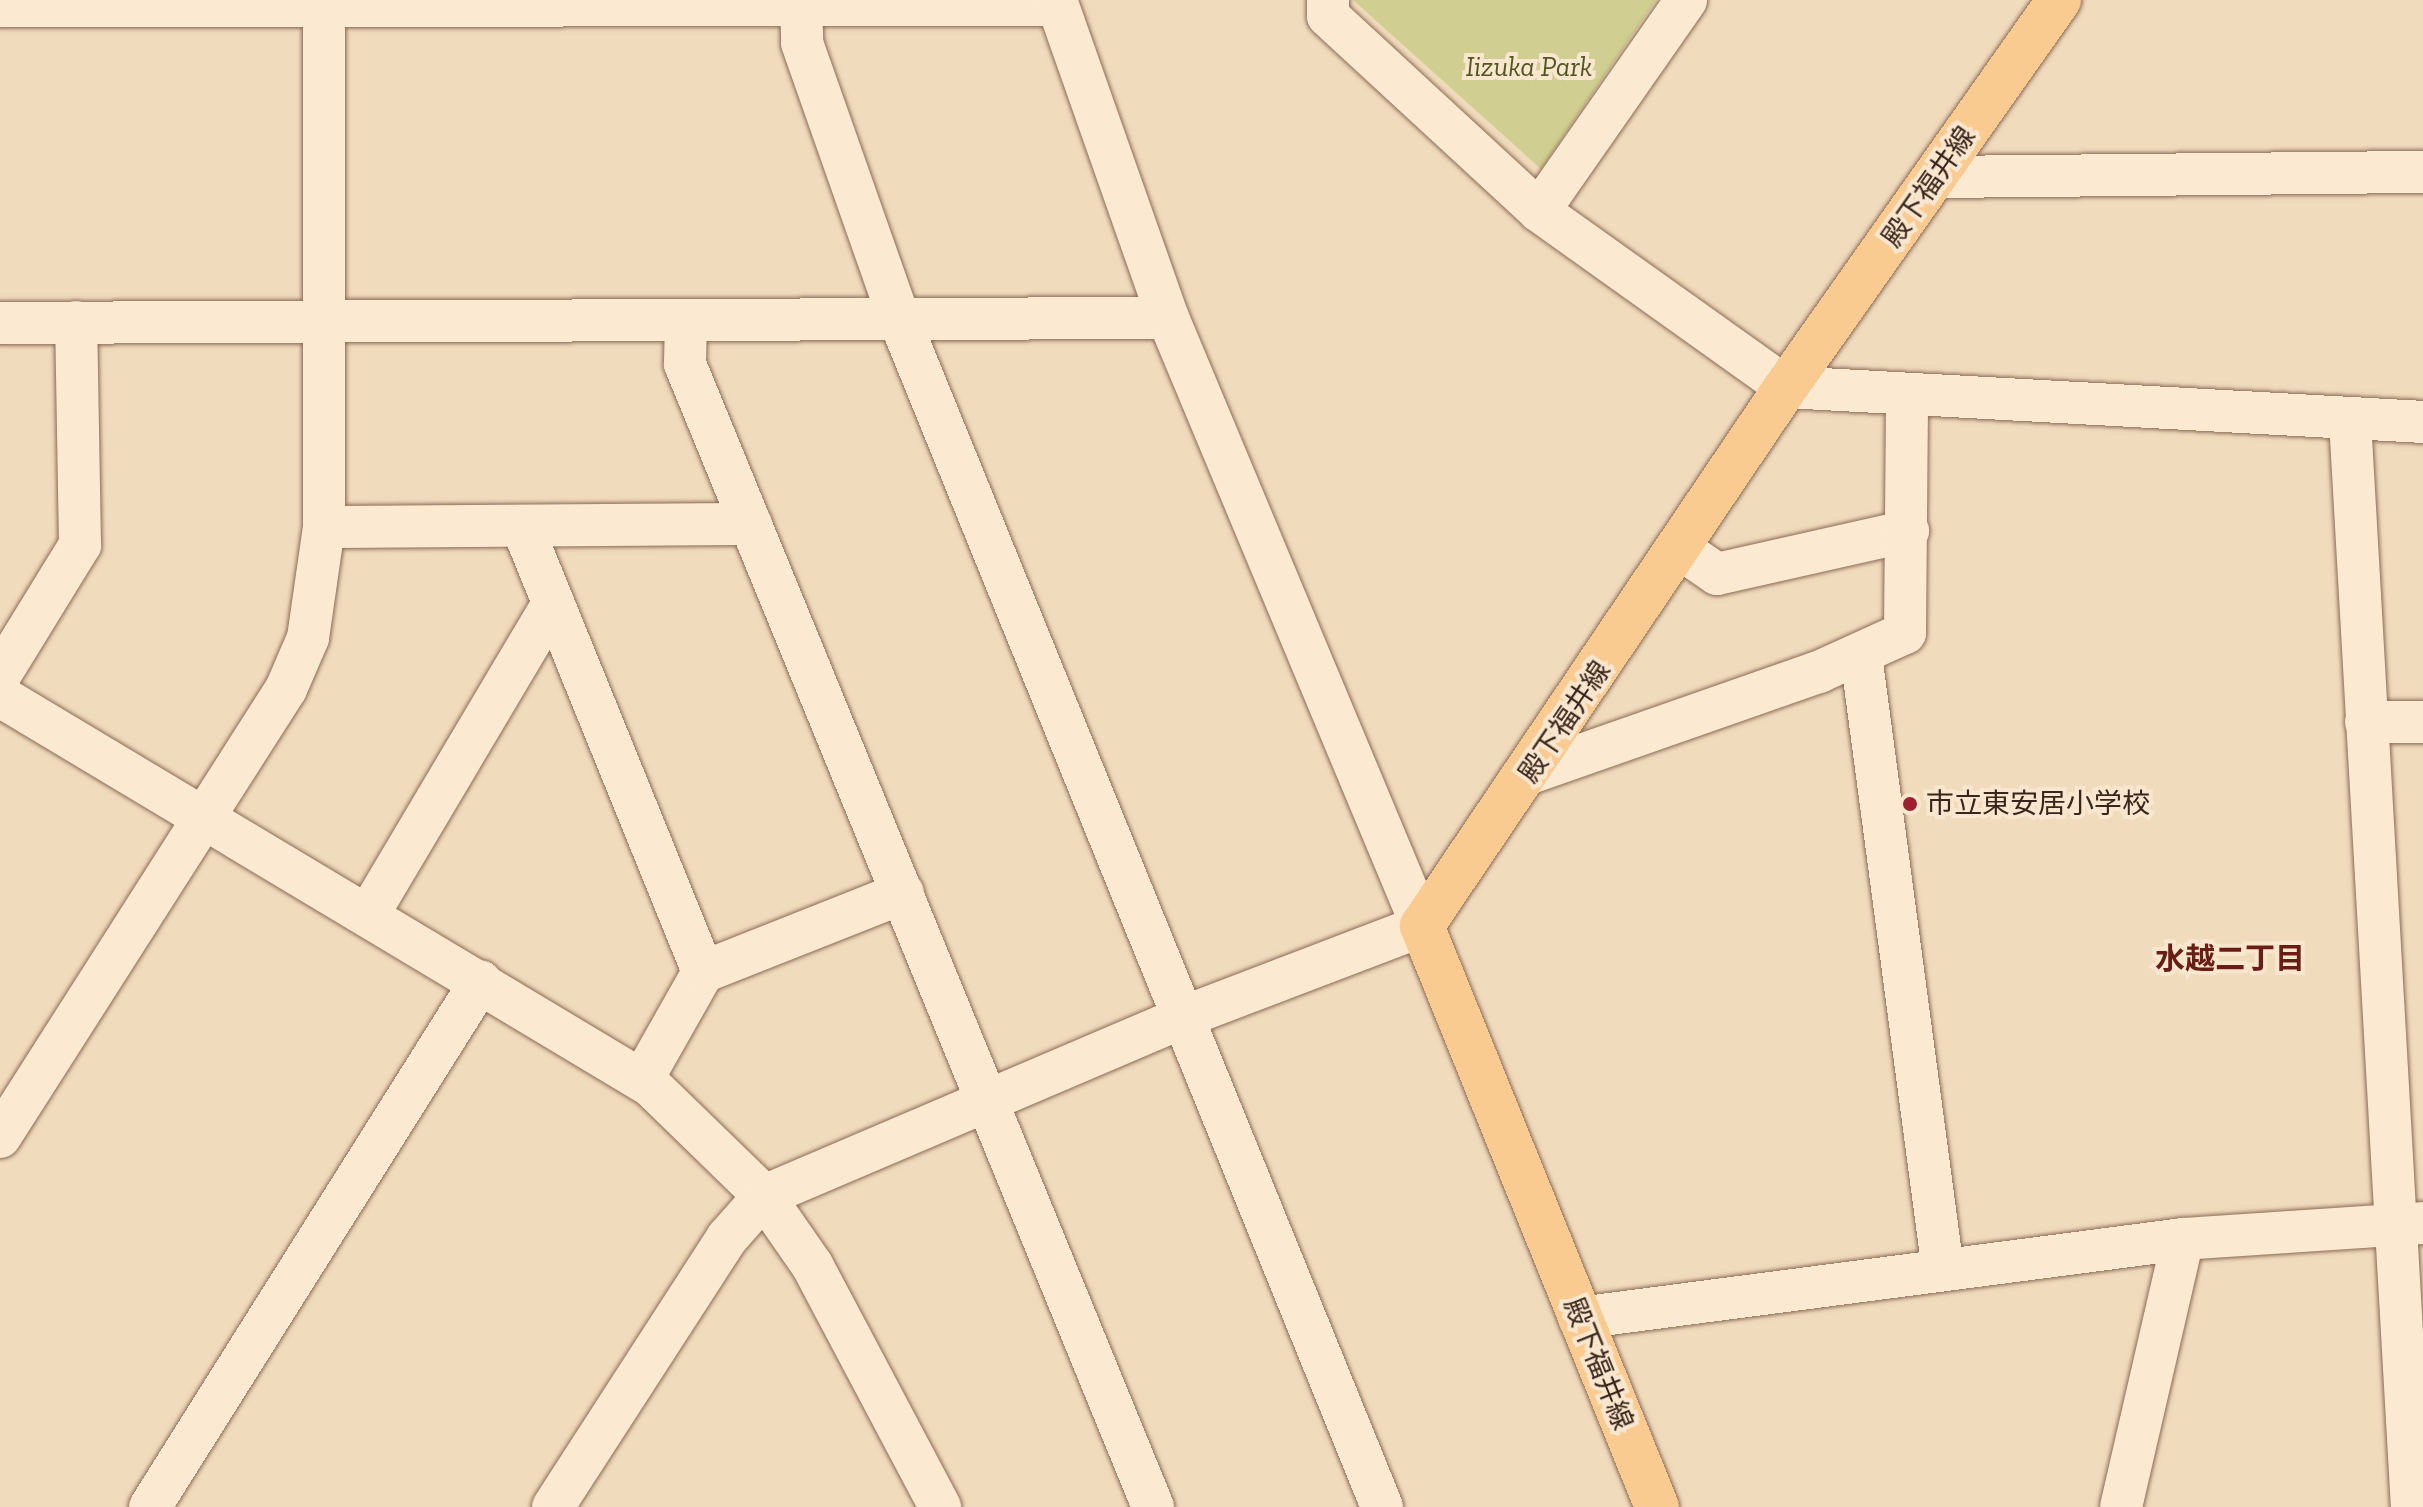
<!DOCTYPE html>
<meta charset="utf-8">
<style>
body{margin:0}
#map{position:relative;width:2423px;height:1507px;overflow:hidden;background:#f1dbbd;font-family:"Zilla Slab","Noto Sans JP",serif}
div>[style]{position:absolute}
.green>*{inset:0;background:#d0cf91}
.roads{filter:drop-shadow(0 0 2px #8b6b55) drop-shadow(0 0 2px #8b6b55)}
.minor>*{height:42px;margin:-21px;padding:0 21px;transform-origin:21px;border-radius:21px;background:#fce9d1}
.major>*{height:44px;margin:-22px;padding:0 22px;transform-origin:22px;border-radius:22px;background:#f9cb91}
.dots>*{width:22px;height:22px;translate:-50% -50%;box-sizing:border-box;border:4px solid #f8e6ce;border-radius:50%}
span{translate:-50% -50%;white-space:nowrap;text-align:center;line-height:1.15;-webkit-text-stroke:8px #f8e6ce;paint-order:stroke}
.park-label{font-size:28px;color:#505720;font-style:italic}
.street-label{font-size:28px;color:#39251b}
.poi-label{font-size:28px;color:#39251b}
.left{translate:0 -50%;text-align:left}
.neighbourhood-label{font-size:30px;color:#691d17;font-weight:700}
</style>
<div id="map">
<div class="green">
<i style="clip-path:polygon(1353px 0,1656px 0,1541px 169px)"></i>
</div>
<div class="roads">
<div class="minor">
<i style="left:1328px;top:0;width:16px;rotate:90deg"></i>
<i style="left:1328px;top:16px;width:287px;rotate:42.7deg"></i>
<i style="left:1539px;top:211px;width:303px;rotate:35.5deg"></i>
<i style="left:1786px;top:387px;width:638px;rotate:3.14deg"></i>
<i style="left:801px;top:5px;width:38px;rotate:88deg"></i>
<i style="left:802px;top:43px;width:295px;rotate:70.6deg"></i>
<i style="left:900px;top:321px;width:1280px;rotate:67.88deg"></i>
<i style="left:0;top:6px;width:1057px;rotate:-0.05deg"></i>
<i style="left:1938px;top:177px;width:485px;rotate:-0.6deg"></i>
<i style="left:1539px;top:211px;width:257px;rotate:-55.1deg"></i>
<i style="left:686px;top:322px;width:42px;rotate:91.4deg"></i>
<i style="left:685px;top:364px;width:1235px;rotate:67.73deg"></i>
<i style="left:0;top:323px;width:1168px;rotate:-0.25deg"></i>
<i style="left:2350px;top:420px;width:1089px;rotate:86.74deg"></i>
<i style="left:522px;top:526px;width:481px;rotate:67.9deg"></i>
<i style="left:324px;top:527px;width:427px;rotate:-0.4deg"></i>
<i style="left:1679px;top:548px;width:46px;rotate:34.4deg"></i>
<i style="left:1717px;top:574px;width:196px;rotate:-12.7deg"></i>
<i style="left:1861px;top:655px;width:620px;rotate:82.41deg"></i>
<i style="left:0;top:675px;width:153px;rotate:-58.4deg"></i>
<i style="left:80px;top:545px;width:223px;rotate:-91deg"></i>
<i style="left:0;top:696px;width:759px;rotate:30.92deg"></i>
<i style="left:651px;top:1086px;width:158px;rotate:44.2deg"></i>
<i style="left:764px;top:1196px;width:84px;rotate:55.2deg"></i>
<i style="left:812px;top:1265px;width:274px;rotate:62.1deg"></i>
<i style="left:2366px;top:722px;width:57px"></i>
<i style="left:1533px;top:772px;width:303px;rotate:-19.3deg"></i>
<i style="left:1819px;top:672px;width:94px;rotate:-24.4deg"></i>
<i style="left:1905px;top:633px;width:237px;rotate:-89.5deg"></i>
<i style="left:368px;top:915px;width:363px;rotate:-59.3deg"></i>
<i style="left:642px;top:1080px;width:124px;rotate:-60.5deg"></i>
<i style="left:703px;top:972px;width:215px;rotate:-21.6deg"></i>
<i style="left:0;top:1137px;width:532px;rotate:-57.45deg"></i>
<i style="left:286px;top:689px;width:56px;rotate:-66.7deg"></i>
<i style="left:308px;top:638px;width:112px;rotate:-81.8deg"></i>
<i style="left:324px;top:527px;width:527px;rotate:-90deg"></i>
<i style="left:1579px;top:1318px;width:609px;rotate:-7.45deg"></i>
<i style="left:2183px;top:1239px;width:241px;rotate:-3.8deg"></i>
<i style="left:150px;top:1507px;width:621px;rotate:-57.82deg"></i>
<i style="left:553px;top:1507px;width:320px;rotate:-57.1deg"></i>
<i style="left:727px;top:1238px;width:56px;rotate:-48.6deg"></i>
<i style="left:764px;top:1196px;width:450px;rotate:-23.1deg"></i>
<i style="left:1178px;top:1019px;width:261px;rotate:-20.9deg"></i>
<i style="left:1422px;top:926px;width:659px;rotate:-112.67deg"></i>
<i style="left:1168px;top:318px;width:337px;rotate:-109.4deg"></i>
<i style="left:2121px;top:1507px;width:275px;rotate:-77deg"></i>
</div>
<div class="major">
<i style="left:1657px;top:1507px;width:627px;rotate:-112.02deg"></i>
<i style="left:1422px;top:926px;width:650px;rotate:-55.97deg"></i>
<i style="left:1786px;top:387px;width:474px;rotate:-54.8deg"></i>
</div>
</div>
<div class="dots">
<i style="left:1910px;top:804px;background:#9f2031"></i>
</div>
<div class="park-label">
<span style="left:1529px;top:67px">Iizuka Park</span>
</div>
<div class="street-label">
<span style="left:1929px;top:187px;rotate:-55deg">殿下福井線</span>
<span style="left:1565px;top:722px;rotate:-56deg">殿下福井線</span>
<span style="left:1598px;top:1364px;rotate:68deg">殿下福井線</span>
</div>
<div class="poi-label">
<span class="left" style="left:1926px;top:804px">市立東安居小学校</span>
</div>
<div class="neighbourhood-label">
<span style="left:2230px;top:959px">水越二丁目</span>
</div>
</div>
